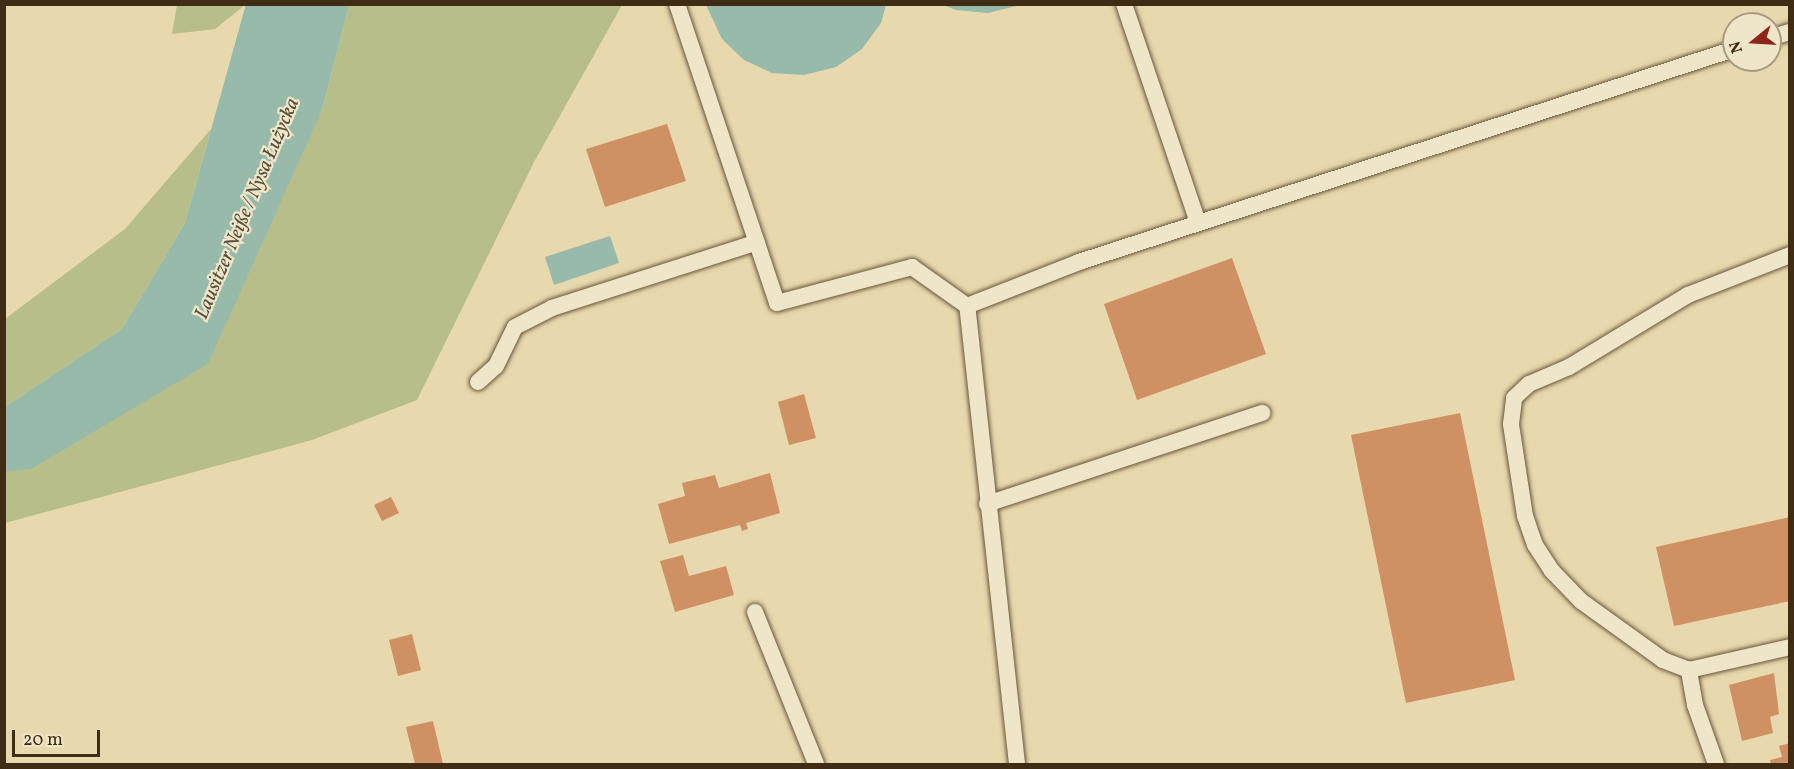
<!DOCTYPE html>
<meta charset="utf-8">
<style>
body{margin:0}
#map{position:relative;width:1794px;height:769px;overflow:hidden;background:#e7d8ad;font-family:Vollkorn,serif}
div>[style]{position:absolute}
.green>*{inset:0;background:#b7be89}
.water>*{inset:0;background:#97baaa}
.building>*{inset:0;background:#cf9164}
.roads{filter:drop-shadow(0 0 2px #6a563a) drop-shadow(0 0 2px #6a563a)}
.service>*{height:16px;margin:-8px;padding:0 8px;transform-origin:8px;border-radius:8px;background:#efe6ca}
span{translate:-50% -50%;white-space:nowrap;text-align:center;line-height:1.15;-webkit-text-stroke:4.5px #efe6ca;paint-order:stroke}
.water-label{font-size:20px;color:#564f3a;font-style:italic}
.frame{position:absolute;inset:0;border:6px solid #402b14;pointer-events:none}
.north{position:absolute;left:1722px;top:12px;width:60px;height:60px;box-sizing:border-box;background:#efe6ca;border:2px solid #a99b81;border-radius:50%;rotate:252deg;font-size:16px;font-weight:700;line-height:24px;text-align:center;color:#402b14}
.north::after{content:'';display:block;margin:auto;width:21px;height:27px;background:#8f2418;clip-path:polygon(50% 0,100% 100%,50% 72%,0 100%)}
.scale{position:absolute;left:12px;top:730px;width:88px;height:27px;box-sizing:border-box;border:3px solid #402b14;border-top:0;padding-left:8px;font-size:18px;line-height:21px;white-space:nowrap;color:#402b14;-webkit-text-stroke:4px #efe6ca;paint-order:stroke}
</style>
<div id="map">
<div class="green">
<i style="clip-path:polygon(177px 5px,177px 4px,245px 5px,215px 29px,172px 34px)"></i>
<i style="clip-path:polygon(349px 5px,622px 5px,534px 162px,417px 400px,312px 440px,5px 523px,5px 472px,31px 468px,322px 110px)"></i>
<i style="clip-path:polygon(211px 129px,185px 223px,122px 329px,5px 407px,5px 319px,125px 229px)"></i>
</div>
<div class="water">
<i style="clip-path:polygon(246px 4px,349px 5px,322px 110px,208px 364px,31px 469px,5px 472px,5px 407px,122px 329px,185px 223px)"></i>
<i style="clip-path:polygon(706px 5px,706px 4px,886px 5px,881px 23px,862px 49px,836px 67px,804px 75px,772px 73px,744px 60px,722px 39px)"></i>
<i style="clip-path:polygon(943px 5px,1020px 4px,1020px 5px,988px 13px,956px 10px)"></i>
<i style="clip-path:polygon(610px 236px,619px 263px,554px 285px,545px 257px)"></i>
</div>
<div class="building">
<i style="clip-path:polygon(667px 124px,686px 181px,605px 207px,586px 149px)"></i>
<i style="clip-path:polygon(1232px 258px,1266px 354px,1137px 400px,1104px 304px)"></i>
<i style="clip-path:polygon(804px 394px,816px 438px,789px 445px,778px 402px)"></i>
<i style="clip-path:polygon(1460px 413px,1515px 680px,1406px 703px,1351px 435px)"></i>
<i style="clip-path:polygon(770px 473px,780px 513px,746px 523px,748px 529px,742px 531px,740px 525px,669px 544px,658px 504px,685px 496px,682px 483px,715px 475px,719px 488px)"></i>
<i style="clip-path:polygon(391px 497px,399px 513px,382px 521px,374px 505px)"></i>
<i style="clip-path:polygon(1790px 517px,1790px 601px,1674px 626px,1656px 547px)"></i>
<i style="clip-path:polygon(683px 555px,689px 576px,726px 566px,734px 595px,675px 612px,660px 561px)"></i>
<i style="clip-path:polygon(412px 634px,421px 670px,398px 676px,389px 640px)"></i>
<i style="clip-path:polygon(1774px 673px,1779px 714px,1770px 717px,1773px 733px,1742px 741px,1729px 685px)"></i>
<i style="clip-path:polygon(433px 721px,443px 764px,415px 764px,406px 727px)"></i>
<i style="clip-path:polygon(1790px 743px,1790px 764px,1771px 764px,1770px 760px,1782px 757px,1779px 746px)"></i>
</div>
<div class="roads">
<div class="service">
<i style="left:677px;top:4px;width:315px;rotate:71.5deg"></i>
<i style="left:777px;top:303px;width:140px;rotate:-14.9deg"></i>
<i style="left:912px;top:267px;width:67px;rotate:35.3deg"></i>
<i style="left:1124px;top:4px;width:231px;rotate:71.3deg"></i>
<i style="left:1770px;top:38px;width:21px;rotate:-17deg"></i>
<i style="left:478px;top:382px;width:24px;rotate:-42deg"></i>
<i style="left:496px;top:366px;width:43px;rotate:-64deg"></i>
<i style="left:515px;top:327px;width:42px;rotate:-27.2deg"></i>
<i style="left:552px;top:308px;width:215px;rotate:-17.8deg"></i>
<i style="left:987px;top:504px;width:290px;rotate:-18.3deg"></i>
<i style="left:755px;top:612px;width:164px;rotate:68.1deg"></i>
<i style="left:1689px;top:670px;width:28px;rotate:-159deg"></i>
<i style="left:1663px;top:660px;width:101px;rotate:-144.3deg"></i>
<i style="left:1581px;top:601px;width:42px;rotate:-134deg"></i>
<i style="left:1552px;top:571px;width:31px;rotate:-123deg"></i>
<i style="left:1535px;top:545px;width:31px;rotate:-109deg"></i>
<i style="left:1525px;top:516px;width:93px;rotate:-98.7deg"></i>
<i style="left:1511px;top:424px;width:26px;rotate:-83deg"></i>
<i style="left:1514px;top:398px;width:21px;rotate:-43deg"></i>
<i style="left:1529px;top:384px;width:43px;rotate:-23deg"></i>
<i style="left:1569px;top:367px;width:139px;rotate:-31.2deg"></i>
<i style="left:1688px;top:295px;width:110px;rotate:-21.4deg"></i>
<i style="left:1017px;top:764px;width:461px;rotate:-96.2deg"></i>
<i style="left:967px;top:306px;width:120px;rotate:-21.4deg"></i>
<i style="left:1079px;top:262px;width:689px;rotate:-18.01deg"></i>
<i style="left:1716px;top:764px;width:63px;rotate:-109.6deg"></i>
<i style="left:1695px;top:705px;width:36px;rotate:-100deg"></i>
<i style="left:1689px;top:670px;width:104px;rotate:-12.8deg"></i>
</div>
</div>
<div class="water-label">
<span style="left:248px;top:209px;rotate:-67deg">Lausitzer Neiße / Nysa Łużycka</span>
</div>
<div class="frame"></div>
<div class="north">N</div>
<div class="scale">20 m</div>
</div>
